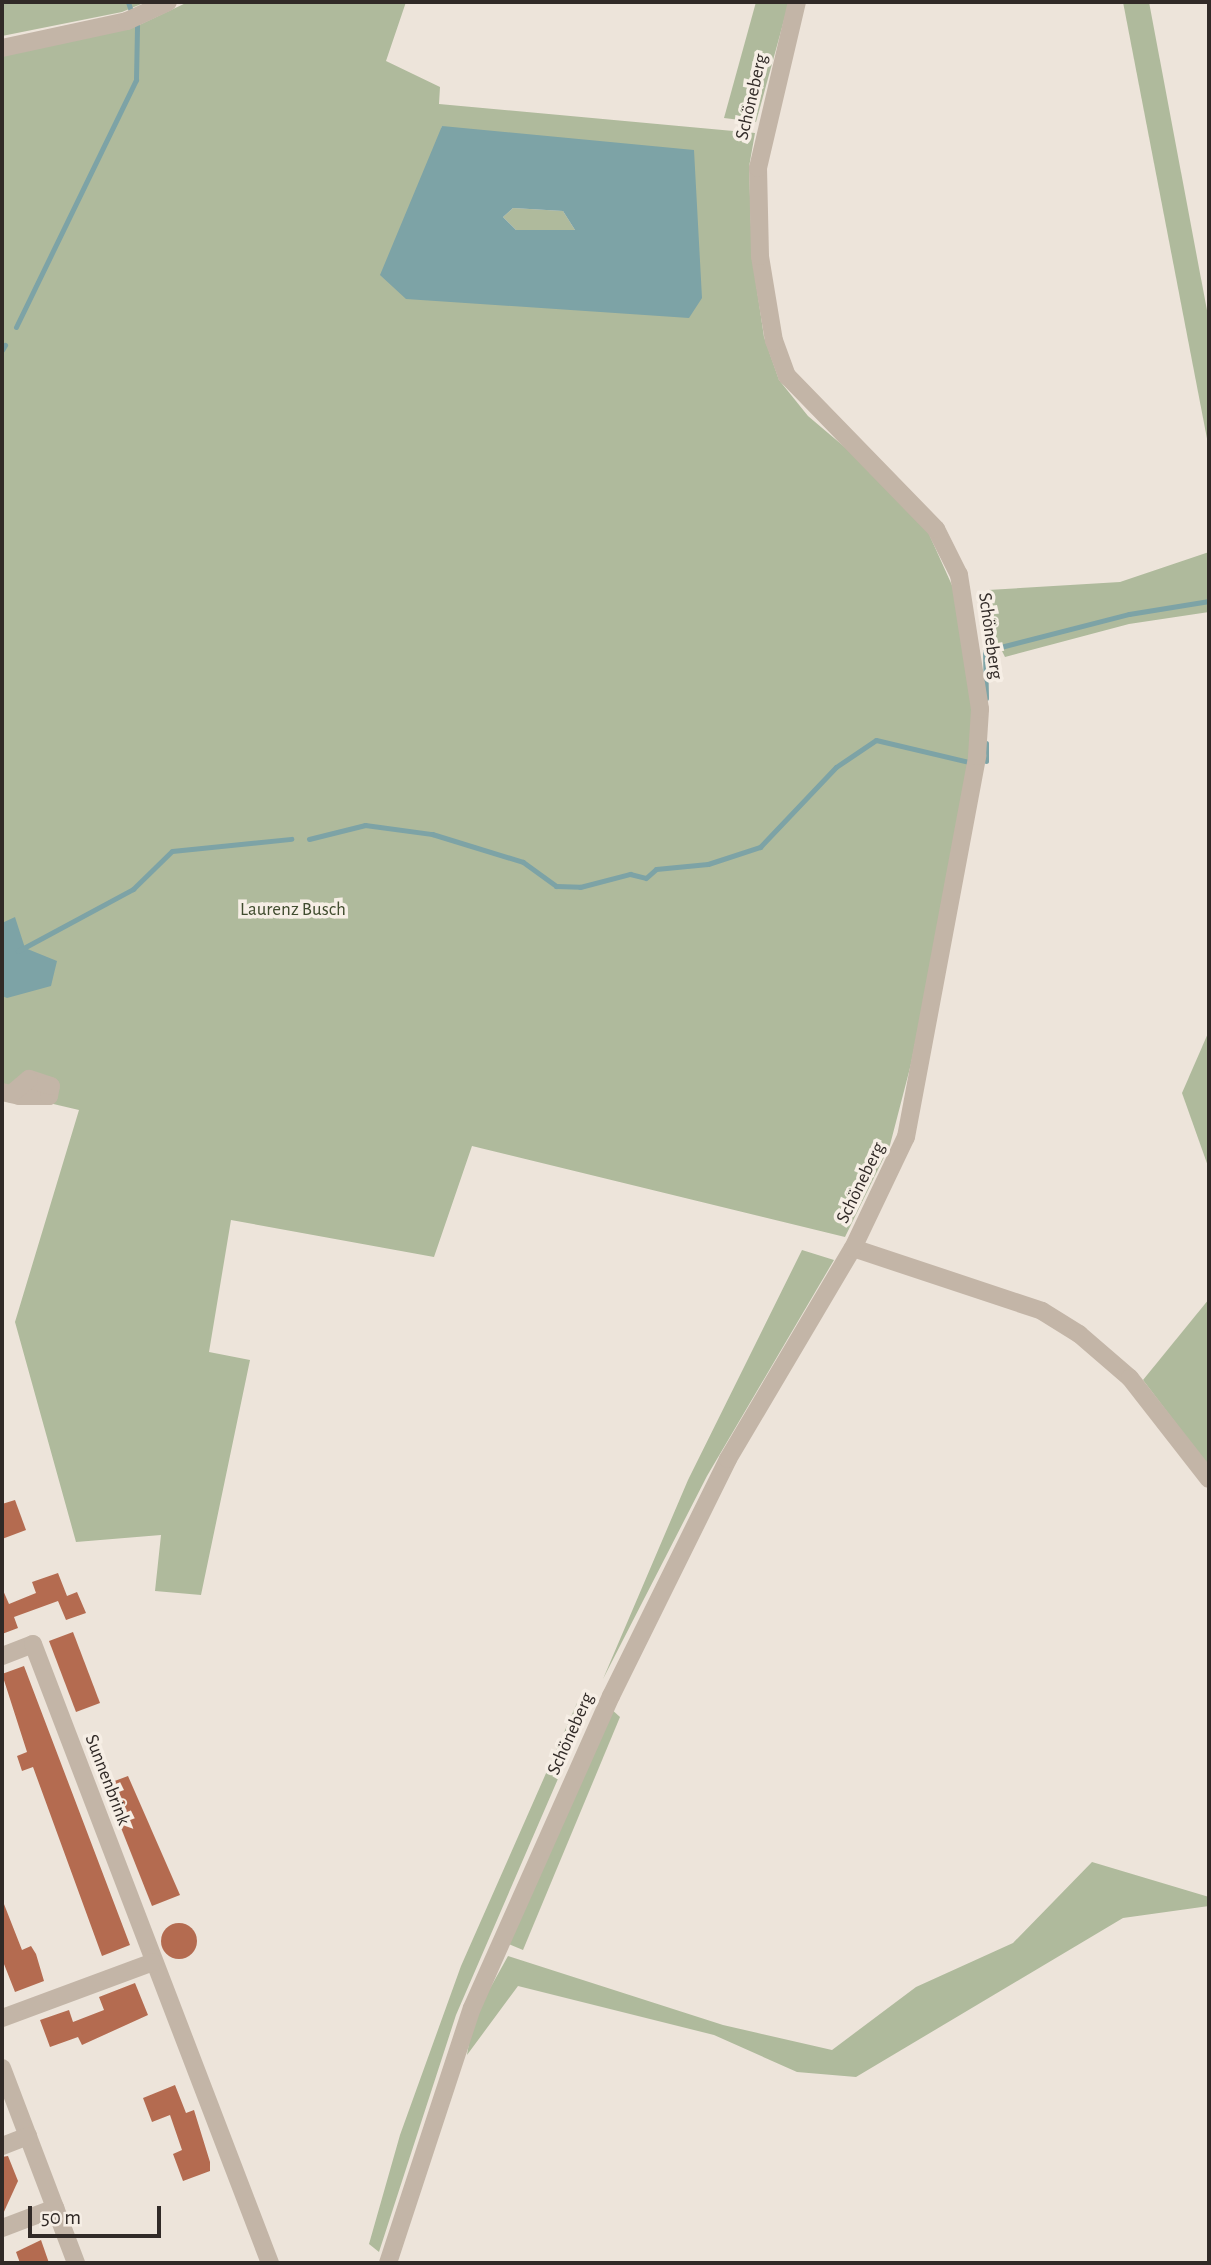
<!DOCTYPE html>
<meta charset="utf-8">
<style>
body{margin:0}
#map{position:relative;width:1211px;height:2265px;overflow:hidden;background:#ede4da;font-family:"Alegreya Sans",sans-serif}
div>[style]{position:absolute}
.green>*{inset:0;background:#afba9c}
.water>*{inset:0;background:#7da3a6}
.stream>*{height:5px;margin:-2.5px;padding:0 2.5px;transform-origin:2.5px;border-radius:2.5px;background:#7da3a6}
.building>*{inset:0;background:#b46b50}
.round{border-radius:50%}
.minor>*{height:18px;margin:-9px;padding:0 9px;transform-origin:9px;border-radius:9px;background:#c3b5a7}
span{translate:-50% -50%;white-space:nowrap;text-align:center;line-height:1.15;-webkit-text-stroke:7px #f6eee5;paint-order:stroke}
.street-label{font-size:19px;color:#312a27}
.park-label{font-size:19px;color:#404c2e}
.frame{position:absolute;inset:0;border:4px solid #312a27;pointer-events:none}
.scale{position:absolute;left:28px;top:2206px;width:133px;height:32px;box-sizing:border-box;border:4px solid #312a27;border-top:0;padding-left:9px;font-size:21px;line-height:24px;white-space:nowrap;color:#312a27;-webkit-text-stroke:5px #f6eee5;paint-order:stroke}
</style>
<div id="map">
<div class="green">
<i style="clip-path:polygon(2px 2px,146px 2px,122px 12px,2px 36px)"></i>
<i style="clip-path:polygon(evenodd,188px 2px,406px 2px,386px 61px,440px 87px,439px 104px,755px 133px,749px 167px,752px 256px,764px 337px,779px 380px,808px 416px,874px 472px,928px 532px,960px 603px,974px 698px,969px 767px,911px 1064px,890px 1145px,845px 1237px,472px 1146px,434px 1257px,231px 1220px,209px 1352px,250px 1360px,201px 1595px,155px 1591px,161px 1535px,76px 1542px,15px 1322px,79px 1110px,2px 1092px,2px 56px,137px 26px,188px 2px,442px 126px,702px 298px,406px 299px,442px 126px)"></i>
<i style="clip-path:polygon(756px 2px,789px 2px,756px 122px,724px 118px)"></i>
<i style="clip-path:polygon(1123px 2px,1149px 2px,1209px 321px,1209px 449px)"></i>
<i style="clip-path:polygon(513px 208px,563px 211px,575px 230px,516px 230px,503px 217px)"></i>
<i style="clip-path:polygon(1209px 552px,1209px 612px,1129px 624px,1005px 657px,994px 635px,988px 590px,1120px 582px)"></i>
<i style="clip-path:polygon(1209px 1031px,1209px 1169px,1182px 1093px)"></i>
<i style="clip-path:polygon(802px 1250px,834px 1260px,707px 1476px,603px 1679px,688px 1480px)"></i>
<i style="clip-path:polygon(1209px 1299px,1209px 1467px,1143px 1380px)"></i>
<i style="clip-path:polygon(577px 1703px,589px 1707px,456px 2015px,379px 2252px,369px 2244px,400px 2135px,461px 1966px)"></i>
<i style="clip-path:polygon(610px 1708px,620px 1717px,523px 1950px,506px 1943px)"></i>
<i style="clip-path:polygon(1092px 1862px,1209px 1897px,1209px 1906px,1123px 1918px,856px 2077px,797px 2072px,714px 2035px,518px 1986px,467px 2055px,473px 2019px,508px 1956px,723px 2025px,832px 2050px,916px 1987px,1013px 1943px)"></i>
</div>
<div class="water">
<i style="clip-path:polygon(evenodd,442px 126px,694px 150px,702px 298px,689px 318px,406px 299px,380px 275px,442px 126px,513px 208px,563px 211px,575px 230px,516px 230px,503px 217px,513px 208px)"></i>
<i style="clip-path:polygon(15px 917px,25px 948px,57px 961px,51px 986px,7px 998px,2px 996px,2px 923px)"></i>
</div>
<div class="stream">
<i style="left:128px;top:2px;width:9px;rotate:72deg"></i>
<i style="left:16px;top:327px;width:275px;rotate:-64.1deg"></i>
<i style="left:136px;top:80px;width:54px;rotate:-88.9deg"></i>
<i style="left:2px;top:350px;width:6px;rotate:-59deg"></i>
<i style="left:986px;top:698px;width:47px;rotate:-91.2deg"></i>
<i style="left:985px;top:651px;width:149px;rotate:-14.4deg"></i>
<i style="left:1129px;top:614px;width:81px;rotate:-9.2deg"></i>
<i style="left:986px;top:761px;width:18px;rotate:-90deg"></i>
<i style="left:309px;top:839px;width:58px;rotate:-14deg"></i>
<i style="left:365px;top:825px;width:68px;rotate:7.7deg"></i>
<i style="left:432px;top:834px;width:95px;rotate:17.1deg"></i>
<i style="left:523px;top:862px;width:41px;rotate:36deg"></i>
<i style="left:556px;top:886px;width:24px;rotate:2deg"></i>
<i style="left:580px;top:887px;width:52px;rotate:-14.6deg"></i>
<i style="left:630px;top:874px;width:16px;rotate:14deg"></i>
<i style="left:646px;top:878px;width:13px;rotate:-42deg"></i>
<i style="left:656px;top:869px;width:52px;rotate:-5.5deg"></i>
<i style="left:708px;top:864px;width:55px;rotate:-18.1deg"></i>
<i style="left:760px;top:847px;width:110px;rotate:-46.5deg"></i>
<i style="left:836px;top:767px;width:48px;rotate:-34deg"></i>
<i style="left:876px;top:740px;width:96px;rotate:13.3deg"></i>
<i style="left:18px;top:951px;width:131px;rotate:-28.3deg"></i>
<i style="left:133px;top:889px;width:54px;rotate:-44.3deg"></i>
<i style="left:172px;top:851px;width:120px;rotate:-5.8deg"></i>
</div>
<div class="building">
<i style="clip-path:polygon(15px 1500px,26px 1530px,2px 1539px,2px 1504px)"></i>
<i style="clip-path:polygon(58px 1573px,67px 1596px,77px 1592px,86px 1613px,66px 1620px,58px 1601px,14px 1617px,18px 1628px,2px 1634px,2px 1588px,9px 1604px,36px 1593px,32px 1582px)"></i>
<i style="clip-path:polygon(73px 1632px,100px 1703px,76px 1712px,49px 1641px)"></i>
<i style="clip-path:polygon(24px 1666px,130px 1945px,102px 1956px,33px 1767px,22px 1771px,17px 1756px,27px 1752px,2px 1674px)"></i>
<i style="clip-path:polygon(128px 1776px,180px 1895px,152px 1906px,104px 1785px)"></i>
<i style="clip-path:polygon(2px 1899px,22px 1950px,31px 1946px,36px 1954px,44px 1981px,15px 1992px,2px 1959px)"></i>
<i class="round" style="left:161px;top:1923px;width:36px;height:36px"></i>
<i style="clip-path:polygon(135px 1983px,148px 2015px,82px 2045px,78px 2037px,50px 2047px,40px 2020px,69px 2010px,73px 2022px,104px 2010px,99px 1997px)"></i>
<i style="clip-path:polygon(175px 2085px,186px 2113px,194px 2110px,210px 2162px,210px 2171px,183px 2181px,173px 2154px,182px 2150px,170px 2115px,152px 2122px,143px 2098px)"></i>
<i style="clip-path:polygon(8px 2156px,18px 2181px,2px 2216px,2px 2157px)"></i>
<i style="clip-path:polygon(41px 2240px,49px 2263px,20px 2263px,16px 2252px)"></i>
</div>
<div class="minor">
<i style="left:2px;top:48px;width:128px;rotate:-12.2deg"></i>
<i style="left:127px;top:21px;width:45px;rotate:-24.9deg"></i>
<i style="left:2px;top:1092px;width:17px;rotate:13deg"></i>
<i style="left:19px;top:1096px;width:30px"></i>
<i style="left:49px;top:1096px;width:10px;rotate:-79deg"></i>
<i style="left:51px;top:1086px;width:23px;rotate:-162deg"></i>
<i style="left:29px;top:1079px;width:23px;rotate:140deg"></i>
<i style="left:853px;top:1248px;width:199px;rotate:18.4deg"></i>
<i style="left:1042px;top:1311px;width:44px;rotate:31.9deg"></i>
<i style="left:1079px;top:1334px;width:67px;rotate:40.8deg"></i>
<i style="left:1130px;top:1378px;width:128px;rotate:52deg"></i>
<i style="left:2px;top:1656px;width:33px;rotate:-21deg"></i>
<i style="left:33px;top:1644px;width:663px;rotate:69.05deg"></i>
<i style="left:2px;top:2018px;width:161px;rotate:-20.3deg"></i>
<i style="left:2px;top:2068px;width:209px;rotate:69.2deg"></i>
<i style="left:2px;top:2146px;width:28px;rotate:-21deg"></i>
<i style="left:2px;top:2228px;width:57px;rotate:-20.7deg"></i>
<i style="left:388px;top:2263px;width:268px;rotate:-71.8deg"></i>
<i style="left:472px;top:2008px;width:342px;rotate:-66deg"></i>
<i style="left:611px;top:1696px;width:264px;rotate:-63.7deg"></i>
<i style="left:728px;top:1459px;width:245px;rotate:-59.4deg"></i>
<i style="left:853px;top:1248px;width:123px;rotate:-64.5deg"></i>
<i style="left:906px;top:1137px;width:388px;rotate:-79.4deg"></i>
<i style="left:977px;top:756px;width:47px;rotate:-86.3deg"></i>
<i style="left:980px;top:709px;width:136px;rotate:-98.9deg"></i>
<i style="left:959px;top:575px;width:51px;rotate:-116.6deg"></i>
<i style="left:936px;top:529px;width:214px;rotate:-134.2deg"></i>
<i style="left:787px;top:376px;width:37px;rotate:-110deg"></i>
<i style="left:774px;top:341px;width:86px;rotate:-99.4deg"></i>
<i style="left:760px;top:256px;width:88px;rotate:-91.3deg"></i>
<i style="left:758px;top:168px;width:171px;rotate:-76.8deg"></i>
</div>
<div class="street-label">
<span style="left:752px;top:97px;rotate:-77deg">Schöneberg</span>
<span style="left:990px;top:636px;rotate:82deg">Schöneberg</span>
<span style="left:861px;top:1183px;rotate:-64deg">Schöneberg</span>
<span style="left:571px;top:1734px;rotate:-66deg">Schöneberg</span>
<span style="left:107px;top:1780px;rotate:69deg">Sunnenbrink</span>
</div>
<div class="park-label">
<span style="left:293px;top:910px">Laurenz Busch</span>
</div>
<div class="frame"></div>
<div class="scale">50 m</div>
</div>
